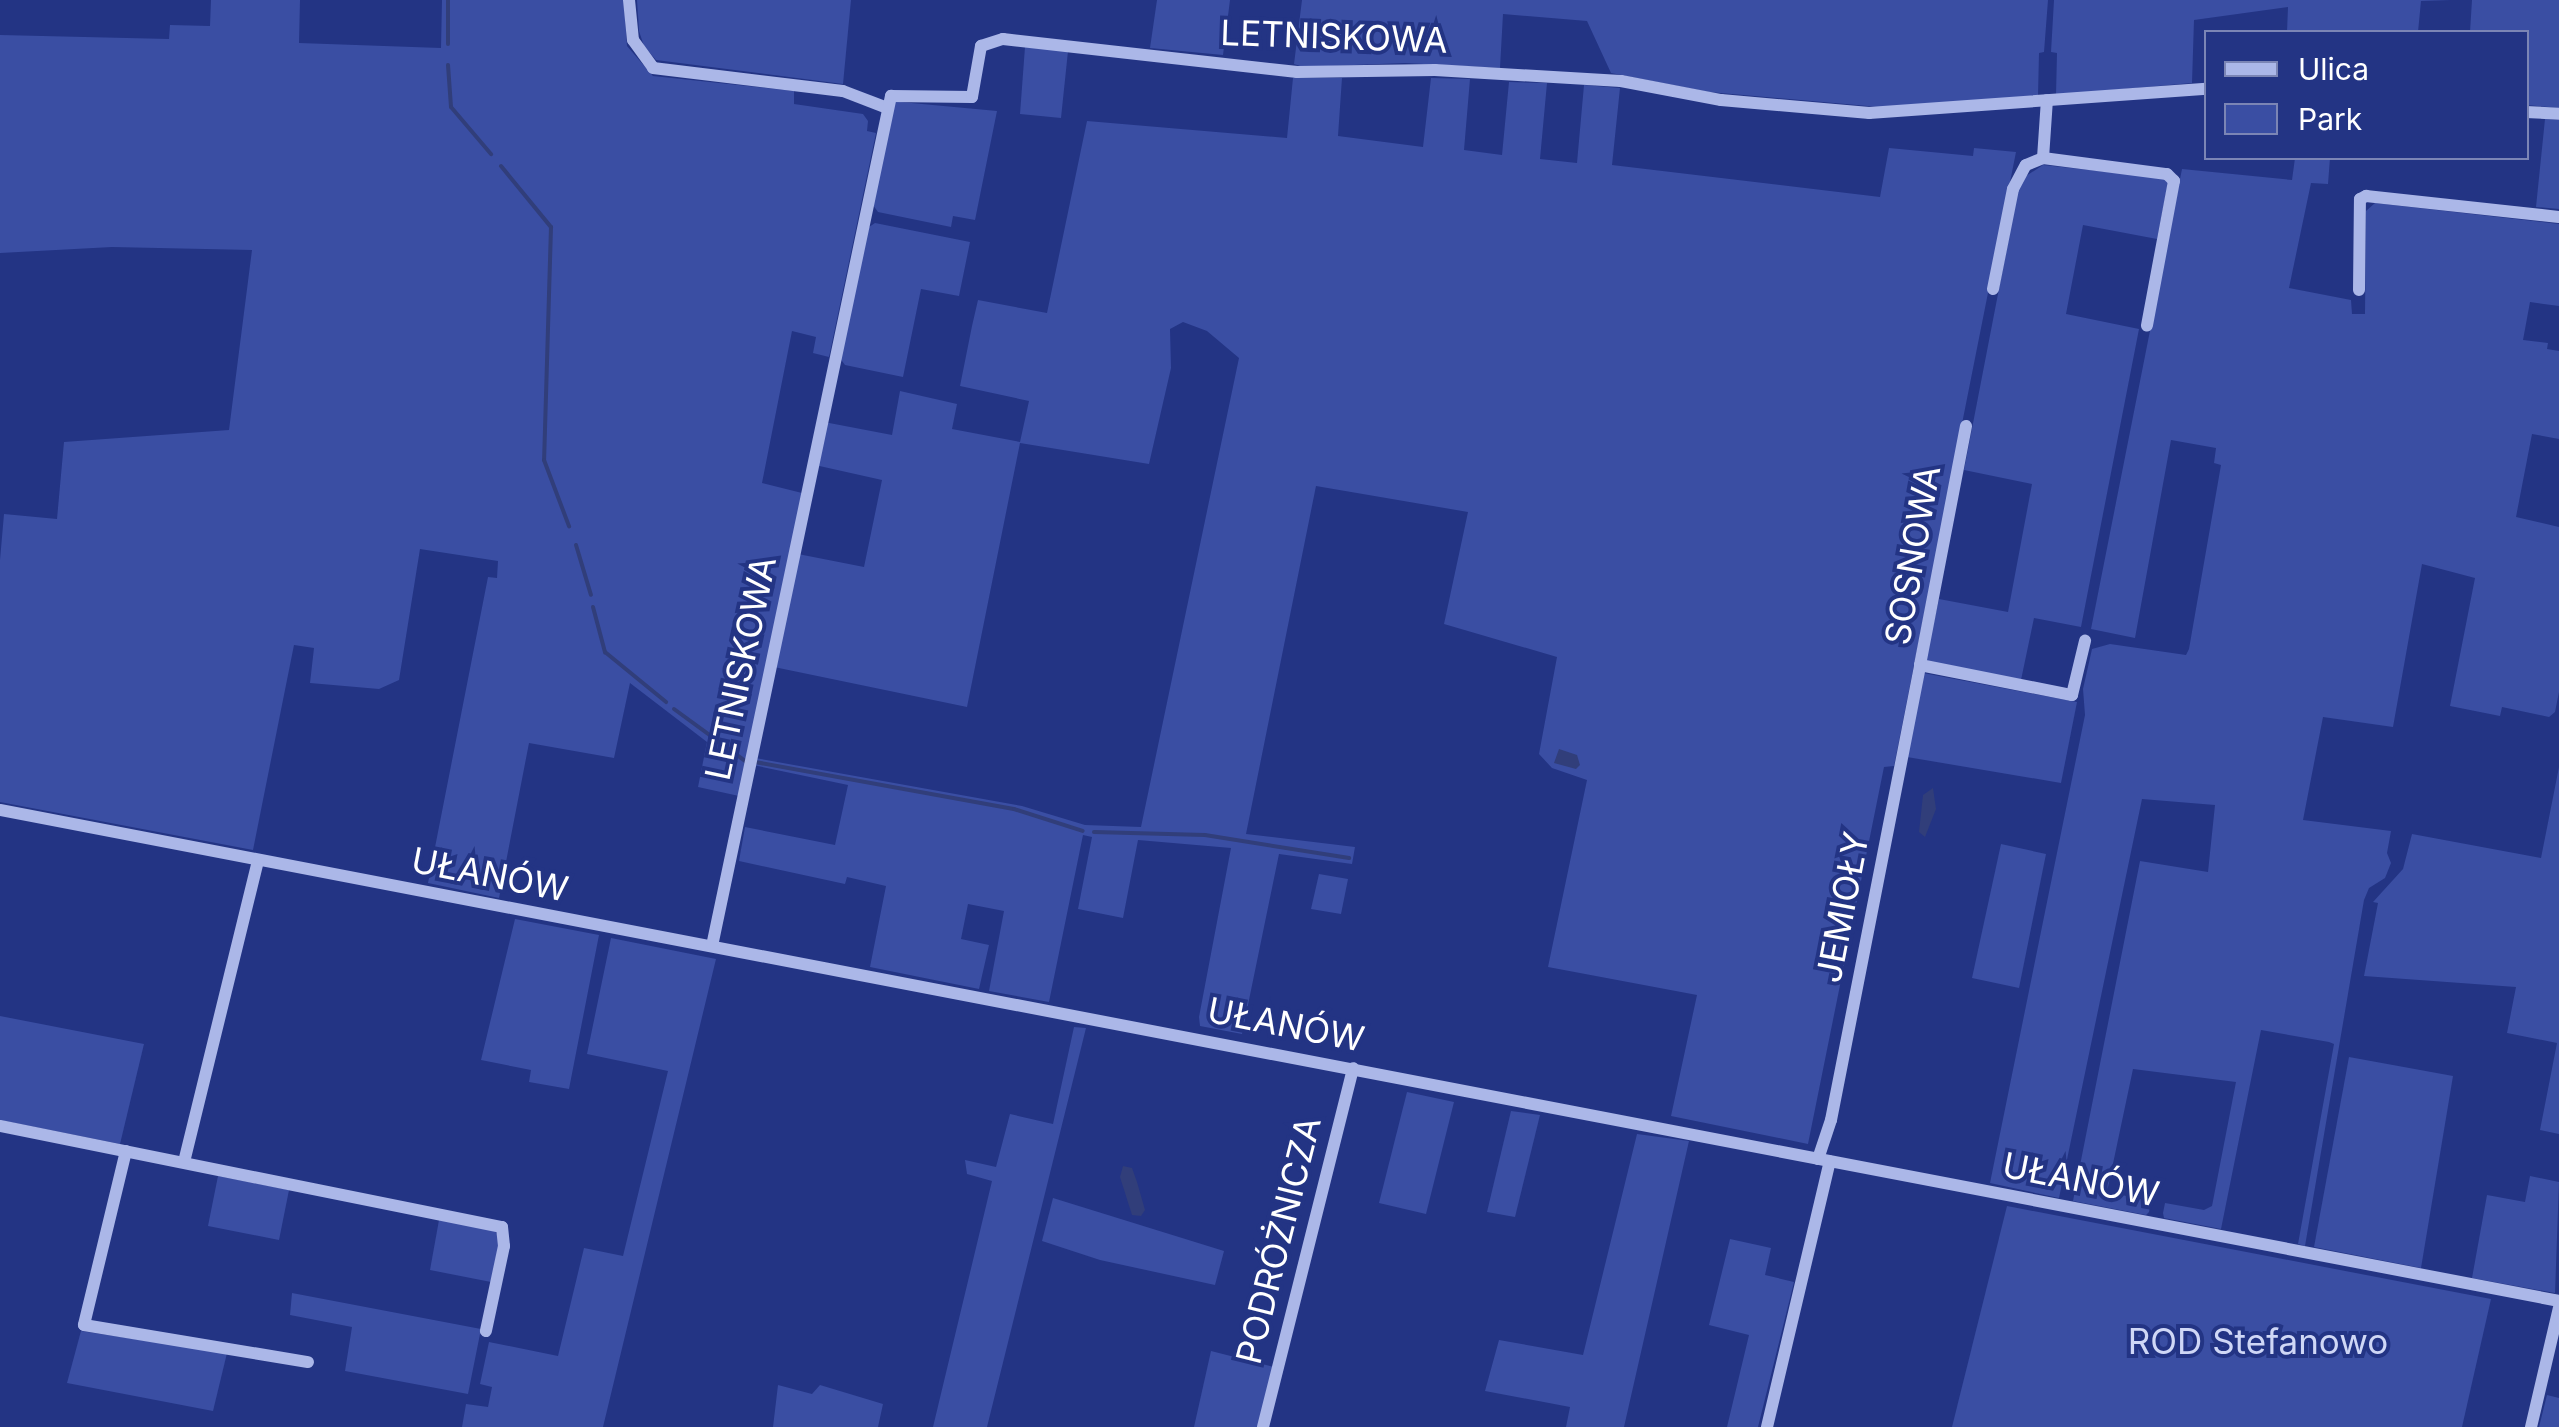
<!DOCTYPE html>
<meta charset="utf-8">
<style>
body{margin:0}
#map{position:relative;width:2559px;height:1427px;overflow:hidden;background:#233484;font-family:Inter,sans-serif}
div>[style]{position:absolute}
.green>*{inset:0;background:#3a4ea3}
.water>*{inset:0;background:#313e7a}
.stream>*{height:4px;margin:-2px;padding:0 2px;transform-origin:2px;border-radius:2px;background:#313e7a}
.minor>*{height:12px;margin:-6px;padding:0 6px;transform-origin:6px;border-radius:6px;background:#abb7e8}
span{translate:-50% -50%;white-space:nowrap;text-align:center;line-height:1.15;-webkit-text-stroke:8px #233484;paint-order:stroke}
.street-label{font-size:35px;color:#fff}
.park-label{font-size:35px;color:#cfd7f6}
.legend{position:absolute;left:2204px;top:30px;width:325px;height:130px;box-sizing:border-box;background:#233484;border:2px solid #7b85b5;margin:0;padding:12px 18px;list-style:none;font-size:30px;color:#fff}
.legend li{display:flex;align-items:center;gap:20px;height:50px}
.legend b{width:50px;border:2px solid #7b85b5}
</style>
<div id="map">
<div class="green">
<i style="clip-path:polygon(211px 0,300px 0,299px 43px,441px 48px,442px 0,624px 0,627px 46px,653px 76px,794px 91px,794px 104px,863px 114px,868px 121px,867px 131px,876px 133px,829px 357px,813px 353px,816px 337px,792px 331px,762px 483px,802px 493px,739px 796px,698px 787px,707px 742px,630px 683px,614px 758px,529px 743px,499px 898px,428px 883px,488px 577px,497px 578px,498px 561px,420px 549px,399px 680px,379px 689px,310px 683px,314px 648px,294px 645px,253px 850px,0 802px,0 560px,4px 514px,57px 519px,64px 442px,229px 430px,252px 250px,112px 247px,0 253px,0 35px,169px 39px,170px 25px,210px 26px)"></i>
<i style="clip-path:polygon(637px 0,851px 0,843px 84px,656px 60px,644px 46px,639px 31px)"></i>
<i style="clip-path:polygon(1157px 0,1230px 0,1223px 55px,1150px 48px)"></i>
<i style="clip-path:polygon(1302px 0,2048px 0,2044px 52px,2039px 53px,2038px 96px,1879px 107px,1709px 92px,1611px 73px,1587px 21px,1503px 14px,1500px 68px,1405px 63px,1303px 67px,1294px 64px)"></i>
<i style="clip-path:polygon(2054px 0,2451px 0,2421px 1px,2418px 32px,2287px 32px,2288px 7px,2194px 20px,2192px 83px,2056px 95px,2057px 53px,2051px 52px)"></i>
<i style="clip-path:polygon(2472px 0,2559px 0,2559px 108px,2527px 105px,2526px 32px,2470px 32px)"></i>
<i style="clip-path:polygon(1025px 47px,1068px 51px,1061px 118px,1020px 114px)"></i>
<i style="clip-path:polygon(1293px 78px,1342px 78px,1338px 136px,1423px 147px,1431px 78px,1470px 79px,1464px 150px,1502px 155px,1509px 82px,1547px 83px,1540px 159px,1577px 163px,1584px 85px,1620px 88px,1612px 165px,1880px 197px,1889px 148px,1973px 156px,1974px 148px,2016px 152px,1894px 766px,1884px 767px,1808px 1144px,1671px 1116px,1697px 995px,1548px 967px,1587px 780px,1552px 768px,1539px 754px,1557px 657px,1444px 624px,1468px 512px,1316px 486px,1246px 834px,1355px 847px,1352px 864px,1279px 854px,1242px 1034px,1200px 1026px,1199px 1017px,1231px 848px,1138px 840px,1123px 918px,1078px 909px,1092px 837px,1083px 835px,1049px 1002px,989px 991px,1004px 911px,968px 904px,961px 939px,989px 945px,979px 989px,870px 967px,886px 886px,847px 877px,845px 884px,739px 861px,745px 827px,835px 845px,848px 785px,753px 765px,755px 758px,1022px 806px,1085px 825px,1141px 827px,1239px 358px,1207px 331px,1183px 322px,1170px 329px,1171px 368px,1149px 464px,1020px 443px,967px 707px,774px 667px,798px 554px,864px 567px,882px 480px,815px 465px,824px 422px,892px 435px,900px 391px,957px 404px,952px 429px,1020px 442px,1029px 401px,960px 386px,972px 326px,978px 300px,1047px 313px,1087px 121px,1287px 138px)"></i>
<i style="clip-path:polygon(890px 101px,997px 111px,975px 220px,953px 216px,951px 227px,878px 212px,873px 205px)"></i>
<i style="clip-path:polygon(2545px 119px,2559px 120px,2559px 209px,2536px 207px)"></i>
<i style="clip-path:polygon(2295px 158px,2330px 158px,2328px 184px,2311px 183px,2289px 288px,2351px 300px,2352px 314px,2365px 314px,2366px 211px,2375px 203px,2559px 224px,2559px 306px,2530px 302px,2523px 340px,2548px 343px,2547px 349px,2559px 351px,2559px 439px,2532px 434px,2516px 517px,2559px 527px,2559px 692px,2555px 712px,2549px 717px,2502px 707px,2500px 716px,2450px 706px,2475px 578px,2422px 564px,2393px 727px,2323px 717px,2303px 820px,2391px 831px,2387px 853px,2391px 863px,2385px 878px,2369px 888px,2364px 900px,2305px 1246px,2298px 1244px,2334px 1044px,2329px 1042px,2261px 1030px,2221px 1229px,2164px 1218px,2163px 1213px,2165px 1203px,2204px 1210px,2212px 1206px,2236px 1082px,2133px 1069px,2107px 1192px,2151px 1201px,2149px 1212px,2146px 1215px,2073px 1201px,2140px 861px,2208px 872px,2215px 805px,2142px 799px,2059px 1198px,1990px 1183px,2085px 715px,2083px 689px,2092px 649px,2110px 644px,2186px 655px,2189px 649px,2221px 465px,2214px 463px,2216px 448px,2171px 440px,2135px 638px,2091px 629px,2182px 169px,2292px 180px)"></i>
<i style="clip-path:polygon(2043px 165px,2164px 178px,2168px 183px,2157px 239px,2083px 225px,2066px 314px,2139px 329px,2081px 627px,2034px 618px,2021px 680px,1925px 662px,1939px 599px,2008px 612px,2032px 484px,1964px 470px,2020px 180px)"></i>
<i style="clip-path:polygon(875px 223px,970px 242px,959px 296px,921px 289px,903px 377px,845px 365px,839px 357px,869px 227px)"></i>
<i style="clip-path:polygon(1923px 673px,2077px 702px,2061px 783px,1907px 757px)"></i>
<i style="clip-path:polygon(2559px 767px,2559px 1134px,2540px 1130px,2557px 1043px,2507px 1033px,2516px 987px,2364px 976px,2378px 903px,2373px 902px,2403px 869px,2412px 834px,2541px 858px)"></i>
<i style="clip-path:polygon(2001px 844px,2046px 854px,2019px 988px,1972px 978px)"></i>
<i style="clip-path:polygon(1319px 874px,1348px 879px,1341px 914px,1311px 909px)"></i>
<i style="clip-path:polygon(515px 919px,599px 935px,569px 1089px,529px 1082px,531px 1070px,481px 1060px)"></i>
<i style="clip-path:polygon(611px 938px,716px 959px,603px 1427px,462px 1427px,466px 1404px,488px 1407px,492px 1387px,480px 1384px,489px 1342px,558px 1356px,584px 1248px,623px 1256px,668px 1071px,587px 1054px)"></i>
<i style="clip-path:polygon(0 1016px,144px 1044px,120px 1144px,0 1120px)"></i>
<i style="clip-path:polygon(1074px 1027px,1086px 1028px,987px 1427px,933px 1427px,992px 1181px,967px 1174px,965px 1160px,996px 1167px,1010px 1114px,1053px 1124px)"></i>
<i style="clip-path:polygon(2349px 1057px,2453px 1076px,2421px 1268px,2314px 1247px)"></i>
<i style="clip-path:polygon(1407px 1092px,1454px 1102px,1426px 1214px,1379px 1203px)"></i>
<i style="clip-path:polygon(1511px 1111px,1540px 1115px,1515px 1217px,1487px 1212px)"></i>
<i style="clip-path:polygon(1637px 1134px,1689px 1141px,1624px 1427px,1566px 1427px,1570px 1407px,1485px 1391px,1499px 1340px,1583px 1355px)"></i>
<i style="clip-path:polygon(218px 1176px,289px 1190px,279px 1240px,208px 1226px)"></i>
<i style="clip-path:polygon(2530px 1176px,2559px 1182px,2555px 1293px,2472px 1278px,2487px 1195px,2525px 1202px)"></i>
<i style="clip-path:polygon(1053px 1198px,1224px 1251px,1215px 1285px,1100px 1260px,1042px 1241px)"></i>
<i style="clip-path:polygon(2007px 1206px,2491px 1299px,2462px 1427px,1952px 1427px)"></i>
<i style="clip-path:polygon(439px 1220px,495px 1231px,500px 1238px,491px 1282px,430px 1270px)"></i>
<i style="clip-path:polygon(1730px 1239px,1771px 1248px,1765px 1275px,1794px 1282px,1758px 1427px,1727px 1427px,1749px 1335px,1709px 1325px)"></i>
<i style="clip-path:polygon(292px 1293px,481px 1329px,468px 1394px,345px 1371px,352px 1327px,290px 1315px)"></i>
<i style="clip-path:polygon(81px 1331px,227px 1353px,213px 1411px,67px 1383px)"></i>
<i style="clip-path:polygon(1211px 1351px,1274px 1367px,1259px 1427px,1194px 1427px)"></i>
<i style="clip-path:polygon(778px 1385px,812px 1394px,820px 1385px,883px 1404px,878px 1427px,773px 1427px)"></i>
<i style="clip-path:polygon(2547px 1395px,2559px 1398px,2559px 1427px,2539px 1427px)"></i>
</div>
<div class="water">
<i style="clip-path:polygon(1559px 749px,1577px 755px,1580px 765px,1576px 769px,1554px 763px)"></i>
<i style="clip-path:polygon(1933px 788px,1936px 809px,1925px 837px,1919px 832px,1923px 795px)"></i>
<i style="clip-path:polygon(1123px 1166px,1132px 1168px,1137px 1182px,1145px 1210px,1141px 1216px,1132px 1215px,1120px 1177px)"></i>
</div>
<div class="stream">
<i style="left:448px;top:0;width:44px;rotate:90deg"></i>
<i style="left:448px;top:65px;width:42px;rotate:85.9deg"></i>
<i style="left:451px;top:107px;width:62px;rotate:49.6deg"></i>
<i style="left:501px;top:166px;width:79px;rotate:50.7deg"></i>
<i style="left:551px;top:227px;width:233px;rotate:91.7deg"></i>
<i style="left:544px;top:460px;width:71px;rotate:69.3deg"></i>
<i style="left:576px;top:545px;width:52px;rotate:73.3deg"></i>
<i style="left:593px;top:607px;width:47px;rotate:75.1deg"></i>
<i style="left:605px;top:652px;width:79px;rotate:39.3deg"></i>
<i style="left:674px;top:709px;width:88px;rotate:36.2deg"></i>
<i style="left:755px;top:762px;width:263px;rotate:10.3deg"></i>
<i style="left:1014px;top:809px;width:72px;rotate:17.7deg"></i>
<i style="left:1094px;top:832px;width:111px;rotate:1.5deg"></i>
<i style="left:1205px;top:835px;width:146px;rotate:9.1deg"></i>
</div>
<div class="minor">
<i style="left:629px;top:0;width:40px;rotate:84.3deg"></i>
<i style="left:633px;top:40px;width:34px;rotate:54deg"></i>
<i style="left:653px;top:68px;width:191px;rotate:6.9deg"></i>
<i style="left:843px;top:91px;width:45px;rotate:20.9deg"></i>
<i style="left:2526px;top:112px;width:33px;rotate:3deg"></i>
<i style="left:2043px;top:158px;width:58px;rotate:-86.1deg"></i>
<i style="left:1993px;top:289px;width:102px;rotate:-78.7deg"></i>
<i style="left:2013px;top:189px;width:27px;rotate:-62deg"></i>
<i style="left:2026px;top:165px;width:18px;rotate:-22deg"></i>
<i style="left:2043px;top:158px;width:125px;rotate:7.4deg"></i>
<i style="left:2167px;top:174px;width:10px;rotate:45deg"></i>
<i style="left:2174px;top:181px;width:147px;rotate:100.6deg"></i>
<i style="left:2359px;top:290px;width:91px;rotate:-89.4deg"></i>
<i style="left:2360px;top:199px;width:7px;rotate:-27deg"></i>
<i style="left:2366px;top:196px;width:194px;rotate:6.2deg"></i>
<i style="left:1966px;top:426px;width:243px;rotate:100.9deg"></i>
<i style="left:1920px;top:665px;width:155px;rotate:11.2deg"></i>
<i style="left:2072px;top:695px;width:56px;rotate:-76.5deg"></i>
<i style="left:0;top:810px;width:2606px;rotate:10.86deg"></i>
<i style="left:712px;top:946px;width:869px;rotate:-78.11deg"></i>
<i style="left:891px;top:96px;width:81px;rotate:0.7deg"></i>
<i style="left:972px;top:97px;width:52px;rotate:-80deg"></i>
<i style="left:981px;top:46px;width:23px;rotate:-18deg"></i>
<i style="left:1003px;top:39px;width:296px;rotate:6.4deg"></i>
<i style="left:1297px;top:72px;width:138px;rotate:-0.8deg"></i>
<i style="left:1435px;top:70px;width:186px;rotate:3.4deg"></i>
<i style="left:1621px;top:81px;width:102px;rotate:10.8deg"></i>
<i style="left:1721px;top:100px;width:149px;rotate:5deg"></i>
<i style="left:1869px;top:113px;width:338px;rotate:-4.1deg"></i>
<i style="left:0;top:1126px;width:512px;rotate:11.38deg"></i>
<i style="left:502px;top:1227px;width:19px;rotate:84deg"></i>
<i style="left:504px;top:1246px;width:87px;rotate:102deg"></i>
<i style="left:126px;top:1151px;width:179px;rotate:103.6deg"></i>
<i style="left:84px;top:1325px;width:227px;rotate:9.4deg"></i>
<i style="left:1818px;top:1159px;width:41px;rotate:-71.6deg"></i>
<i style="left:1831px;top:1120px;width:464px;rotate:-78.9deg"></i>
<i style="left:184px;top:1162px;width:311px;rotate:-76.2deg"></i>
<i style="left:1263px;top:1427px;width:370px;rotate:-75.9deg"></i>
<i style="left:1767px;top:1427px;width:273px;rotate:-76.7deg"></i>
<i style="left:2531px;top:1427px;width:122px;rotate:-76.8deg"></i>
</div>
<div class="street-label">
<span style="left:1334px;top:36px;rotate:2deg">LETNISKOWA</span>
<span style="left:1912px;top:555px;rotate:-80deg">SOSNOWA</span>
<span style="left:740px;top:668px;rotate:-78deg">LETNISKOWA</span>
<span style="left:490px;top:874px;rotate:11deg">UŁANÓW</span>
<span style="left:1842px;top:907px;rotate:-79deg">JEMIOŁY</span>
<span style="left:1286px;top:1024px;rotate:11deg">UŁANÓW</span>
<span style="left:2081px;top:1179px;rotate:11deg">UŁANÓW</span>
<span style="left:1278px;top:1240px;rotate:-76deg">PODRÓŻNICZA</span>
</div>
<div class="park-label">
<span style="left:2258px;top:1341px">ROD Stefanowo</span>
</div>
<ul class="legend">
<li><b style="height:12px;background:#abb7e8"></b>Ulica</li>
<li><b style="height:28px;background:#3a4ea3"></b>Park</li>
</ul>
</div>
